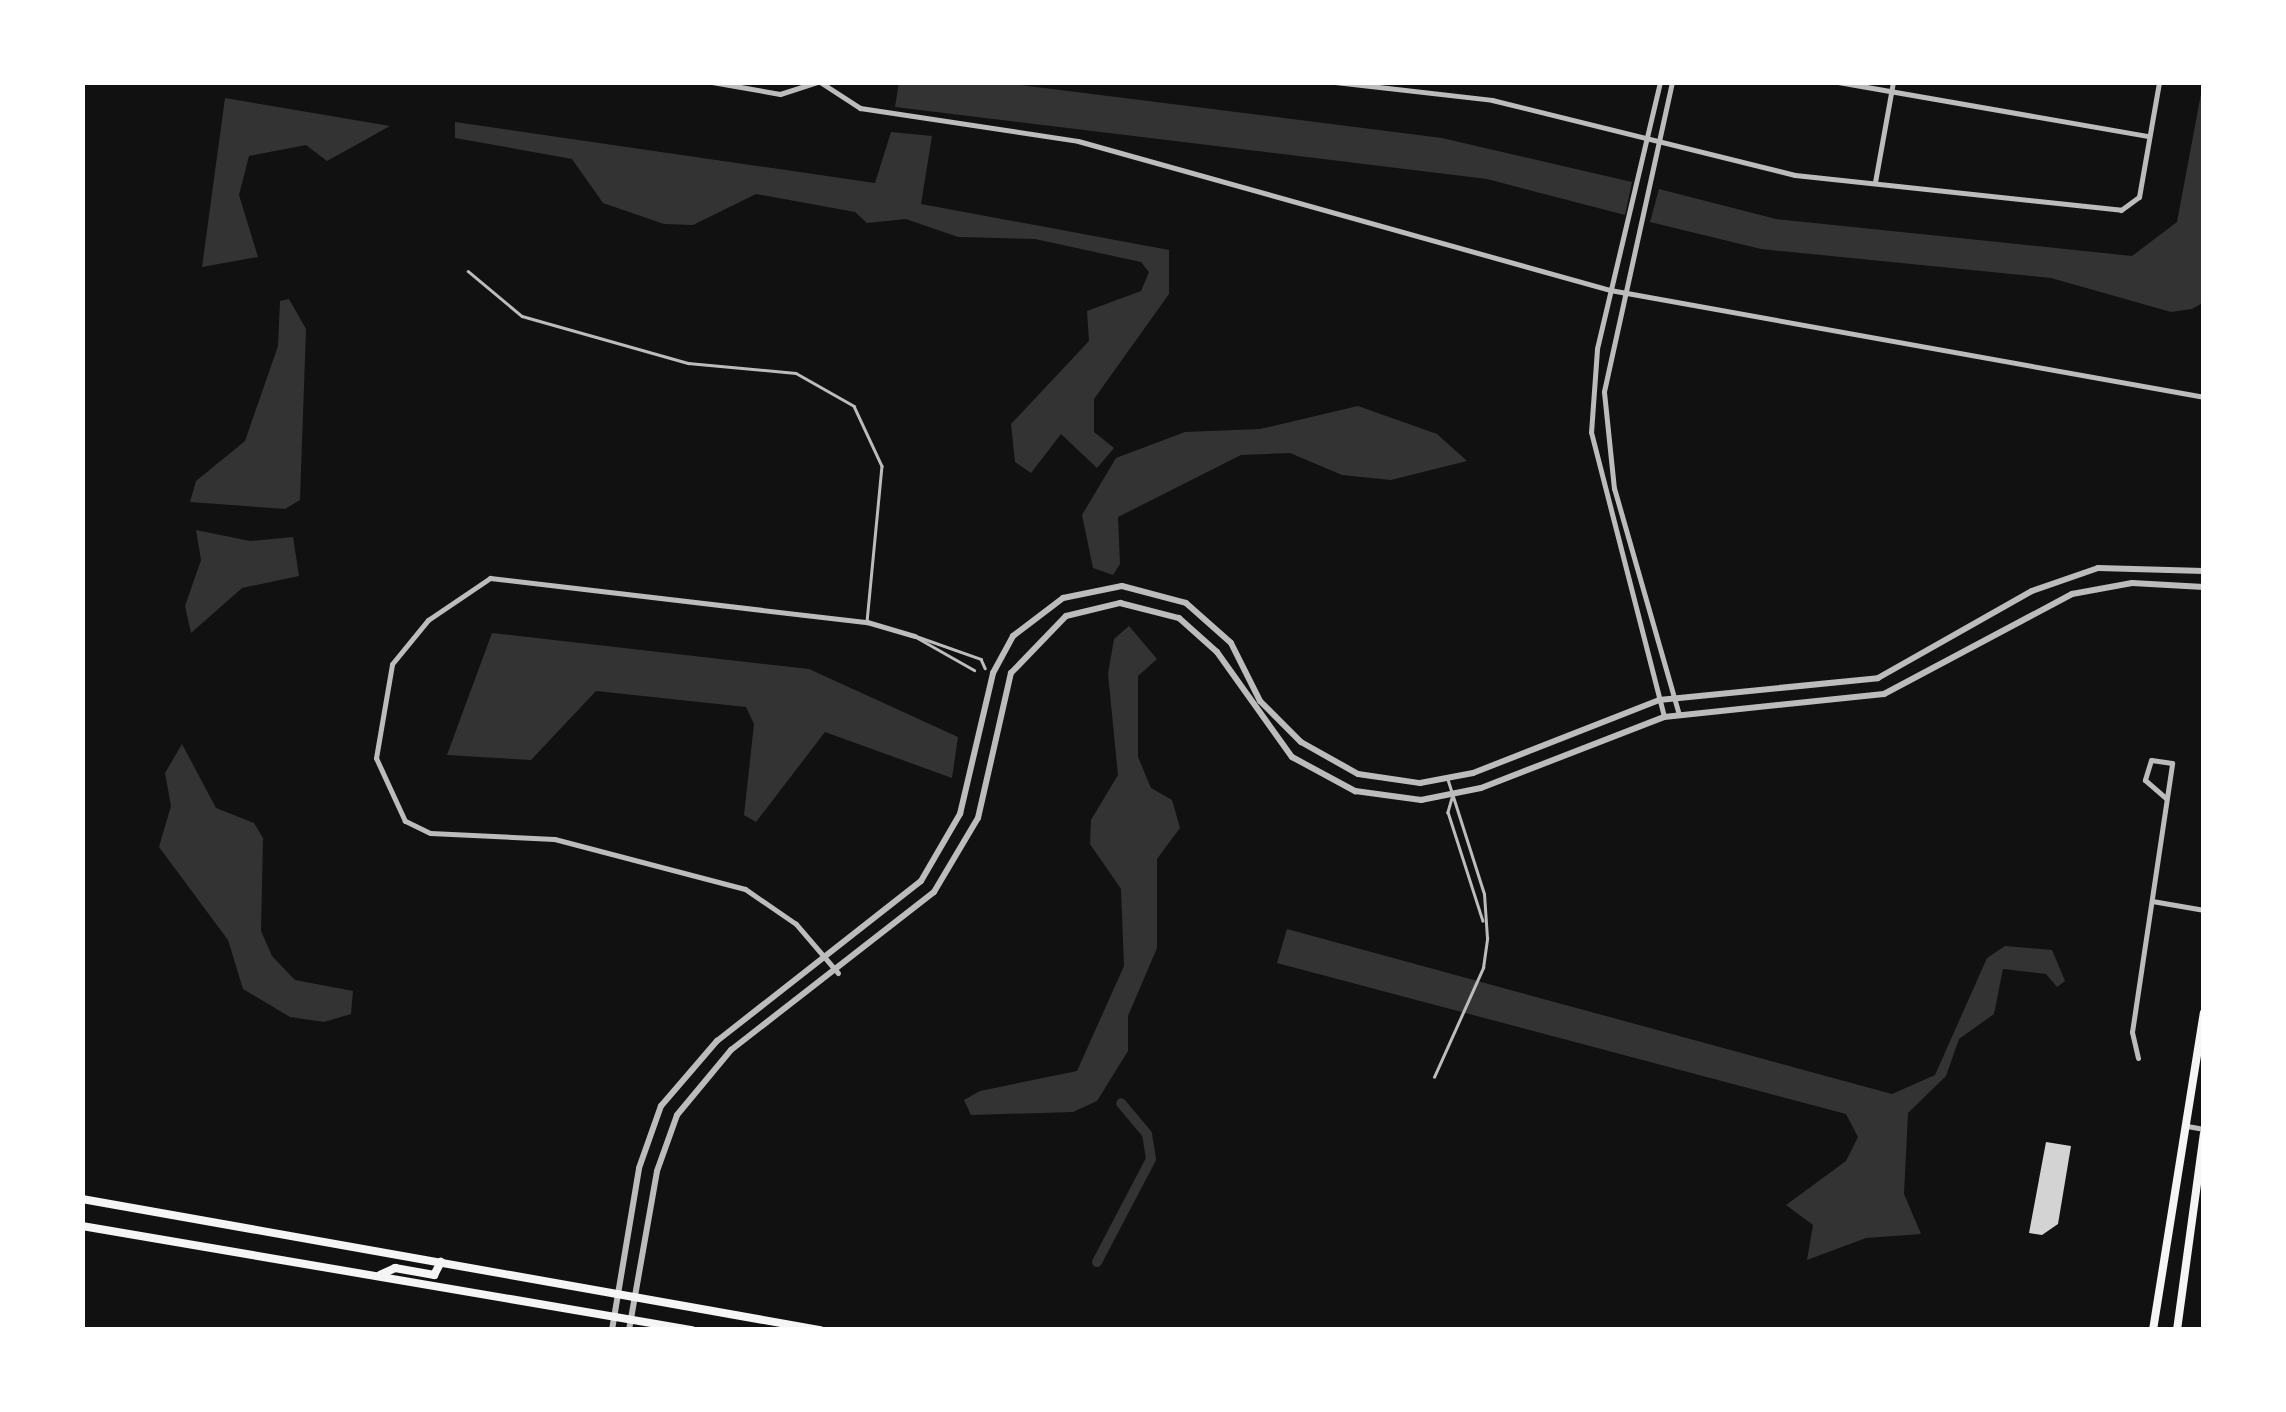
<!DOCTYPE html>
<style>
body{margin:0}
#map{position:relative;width:2286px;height:1412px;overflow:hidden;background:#111;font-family:"IBM Plex Serif",serif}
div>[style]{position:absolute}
.water>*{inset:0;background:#333}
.canal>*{height:10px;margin:-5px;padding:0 5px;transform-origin:5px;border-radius:5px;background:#333}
.building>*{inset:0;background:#d3d3d3}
.service>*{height:2.5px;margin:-1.25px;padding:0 1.25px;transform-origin:1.25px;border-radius:1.25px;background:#bcbcbc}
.minor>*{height:5px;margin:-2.5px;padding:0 2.5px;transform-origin:2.5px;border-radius:2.5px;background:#bcbcbc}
.tertiary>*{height:6px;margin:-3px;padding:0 3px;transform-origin:3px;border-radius:3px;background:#bcbcbc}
.secondary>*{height:8px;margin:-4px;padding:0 4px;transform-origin:4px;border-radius:4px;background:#f5f5f5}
span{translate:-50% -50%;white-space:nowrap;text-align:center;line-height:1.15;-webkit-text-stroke:8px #fff;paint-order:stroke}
.frame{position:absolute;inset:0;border:85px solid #fff;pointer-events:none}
</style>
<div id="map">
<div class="water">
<i style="clip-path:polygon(899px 82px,1005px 83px,1442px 138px,1632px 182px,1625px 215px,1487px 179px,895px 107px)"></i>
<i style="clip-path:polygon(2203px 83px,2204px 302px,2192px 309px,2171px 312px,2051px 278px,1761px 249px,1650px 222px,1659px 189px,1776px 219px,2132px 256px,2177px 222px)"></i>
<i style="clip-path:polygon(225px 98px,390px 126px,327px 161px,306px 145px,249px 156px,239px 195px,258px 257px,202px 267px)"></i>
<i style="clip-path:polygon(455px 122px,875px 183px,891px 132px,932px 136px,921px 204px,1169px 250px,1169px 294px,1094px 399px,1094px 432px,1114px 448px,1097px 468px,1061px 434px,1031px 473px,1015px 462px,1011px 424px,1089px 341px,1087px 311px,1141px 291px,1149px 272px,1141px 262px,1035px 239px,958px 237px,906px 219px,867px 223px,855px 212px,756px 194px,693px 225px,664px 224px,603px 203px,572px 159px,455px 138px)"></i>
<i style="clip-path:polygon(289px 299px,306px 329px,300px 500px,285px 509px,190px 502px,196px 481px,245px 441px,278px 346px,280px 301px)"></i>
<i style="clip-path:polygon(1358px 406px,1437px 434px,1467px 461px,1391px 480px,1342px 475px,1290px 453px,1241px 455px,1118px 517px,1120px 564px,1113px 575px,1093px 568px,1082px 515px,1116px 458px,1185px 432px,1260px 429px)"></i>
<i style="clip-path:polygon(196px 530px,250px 541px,293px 537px,299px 576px,242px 588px,191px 633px,185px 606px,201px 560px)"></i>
<i style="clip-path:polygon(1129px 626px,1157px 659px,1138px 676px,1138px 757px,1151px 788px,1172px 800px,1180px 828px,1157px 859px,1157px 948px,1128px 1016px,1128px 1051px,1097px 1101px,1073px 1112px,971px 1115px,964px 1100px,980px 1091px,1077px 1071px,1124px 966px,1121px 889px,1090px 844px,1091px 820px,1118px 775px,1108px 674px,1114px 639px)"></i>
<i style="clip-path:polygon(492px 633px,809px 669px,958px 737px,952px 778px,825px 732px,756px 822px,744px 815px,754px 724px,746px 707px,596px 691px,531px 760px,447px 755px)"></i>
<i style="clip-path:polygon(182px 744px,216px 808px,254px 823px,263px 838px,261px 931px,272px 956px,295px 980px,353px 991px,351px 1014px,324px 1022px,290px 1017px,243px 989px,228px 940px,159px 847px,171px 806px,165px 773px)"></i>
<i style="clip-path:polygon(1287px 929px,1892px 1094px,1935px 1075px,1987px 958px,2005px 946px,2052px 950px,2065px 981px,2057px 987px,2046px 974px,2003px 969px,1994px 1014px,1959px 1039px,1946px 1076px,1908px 1113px,1904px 1194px,1921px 1234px,1866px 1238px,1807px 1260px,1813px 1225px,1786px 1205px,1846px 1161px,1858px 1137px,1846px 1114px,1277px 963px)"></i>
</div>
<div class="canal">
<i style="left:1097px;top:1262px;width:116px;rotate:-62.3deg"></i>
<i style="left:1151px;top:1159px;width:25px;rotate:-99deg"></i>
<i style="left:1147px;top:1134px;width:40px;rotate:-130deg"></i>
</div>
<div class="building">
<i style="clip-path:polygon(2046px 1142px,2071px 1146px,2058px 1224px,2042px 1235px,2029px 1233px)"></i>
</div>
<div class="service">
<i style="left:468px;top:271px;width:70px;rotate:39.8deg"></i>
<i style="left:522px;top:316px;width:173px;rotate:15.8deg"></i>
<i style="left:688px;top:363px;width:108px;rotate:5.3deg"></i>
<i style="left:796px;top:373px;width:67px;rotate:29.6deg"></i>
<i style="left:854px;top:406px;width:66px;rotate:65deg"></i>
<i style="left:882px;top:466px;width:156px;rotate:95.5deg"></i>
<i style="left:916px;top:636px;width:69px;rotate:19.5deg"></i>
<i style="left:981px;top:659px;width:10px;rotate:66deg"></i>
<i style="left:916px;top:637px;width:67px;rotate:29.6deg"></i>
<i style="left:1452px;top:798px;width:15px;rotate:106deg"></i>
<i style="left:1448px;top:812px;width:114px;rotate:72.2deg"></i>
<i style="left:1434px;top:1077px;width:120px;rotate:-65.8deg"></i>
<i style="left:1483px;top:968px;width:30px;rotate:-82deg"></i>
<i style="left:1487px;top:938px;width:44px;rotate:-93.9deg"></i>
<i style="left:1484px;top:894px;width:119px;rotate:-107.7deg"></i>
</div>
<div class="minor">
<i style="left:712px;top:82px;width:69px;rotate:10deg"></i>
<i style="left:780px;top:94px;width:38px;rotate:-18deg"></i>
<i style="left:820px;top:82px;width:48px;rotate:33deg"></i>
<i style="left:860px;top:108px;width:220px;rotate:8.6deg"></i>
<i style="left:1078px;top:141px;width:552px;rotate:15.65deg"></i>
<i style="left:1610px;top:290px;width:604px;rotate:10.21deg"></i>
<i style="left:1335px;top:82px;width:158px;rotate:6.5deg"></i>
<i style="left:1492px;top:100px;width:312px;rotate:13.9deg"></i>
<i style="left:1795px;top:175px;width:328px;rotate:6.1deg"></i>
<i style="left:2121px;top:210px;width:22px;rotate:-36deg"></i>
<i style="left:2139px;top:197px;width:117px;rotate:-80.1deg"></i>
<i style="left:1660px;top:82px;width:274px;rotate:103.3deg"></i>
<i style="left:1597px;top:349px;width:83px;rotate:94.1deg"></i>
<i style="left:1591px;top:432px;width:294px;rotate:75.6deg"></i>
<i style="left:1672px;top:82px;width:317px;rotate:102.4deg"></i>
<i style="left:1604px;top:392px;width:97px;rotate:84.1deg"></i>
<i style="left:1614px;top:488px;width:236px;rotate:74deg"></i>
<i style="left:1838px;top:82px;width:315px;rotate:9.9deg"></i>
<i style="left:1875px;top:182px;width:102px;rotate:-79.8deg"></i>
<i style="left:2152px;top:901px;width:53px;rotate:9.8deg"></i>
<i style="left:838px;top:973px;width:65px;rotate:-130.6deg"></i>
<i style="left:796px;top:924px;width:62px;rotate:-145.5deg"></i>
<i style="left:745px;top:889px;width:197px;rotate:-165.3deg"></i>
<i style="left:554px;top:839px;width:124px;rotate:-177.2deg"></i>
<i style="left:430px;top:833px;width:28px;rotate:-154deg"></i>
<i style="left:405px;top:821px;width:69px;rotate:-114.7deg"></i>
<i style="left:376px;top:758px;width:95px;rotate:-80.3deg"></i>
<i style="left:392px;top:664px;width:57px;rotate:-50.7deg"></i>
<i style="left:428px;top:620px;width:75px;rotate:-34.1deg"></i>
<i style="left:490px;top:578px;width:380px;rotate:6.7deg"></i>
<i style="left:867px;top:622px;width:50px;rotate:16.3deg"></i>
<i style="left:2138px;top:1058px;width:27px;rotate:-103deg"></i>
<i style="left:2132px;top:1032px;width:272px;rotate:-81.5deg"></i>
<i style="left:2172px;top:763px;width:21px;rotate:-172deg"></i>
<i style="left:2151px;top:760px;width:21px;rotate:107deg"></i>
<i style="left:2145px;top:780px;width:28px;rotate:41deg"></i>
<i style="left:2187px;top:1126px;width:17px;rotate:10deg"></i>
</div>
<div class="tertiary">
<i style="left:612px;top:1330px;width:164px;rotate:-80.5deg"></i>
<i style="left:639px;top:1168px;width:66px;rotate:-70.5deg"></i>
<i style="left:661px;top:1106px;width:86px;rotate:-49.3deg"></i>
<i style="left:717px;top:1041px;width:259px;rotate:-38.1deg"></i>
<i style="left:921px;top:881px;width:78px;rotate:-59.8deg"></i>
<i style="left:960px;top:814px;width:145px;rotate:-76.8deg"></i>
<i style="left:993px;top:673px;width:42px;rotate:-61.6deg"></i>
<i style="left:1013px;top:636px;width:63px;rotate:-37.2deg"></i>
<i style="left:1063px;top:598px;width:60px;rotate:-11.5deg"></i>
<i style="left:1122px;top:586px;width:66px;rotate:14.9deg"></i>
<i style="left:1186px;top:603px;width:60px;rotate:41.6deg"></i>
<i style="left:1231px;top:643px;width:65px;rotate:63.4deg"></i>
<i style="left:1260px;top:701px;width:58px;rotate:45deg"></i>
<i style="left:1301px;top:742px;width:65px;rotate:29.3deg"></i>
<i style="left:1358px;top:774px;width:63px;rotate:8.3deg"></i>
<i style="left:1420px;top:783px;width:54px;rotate:-10.7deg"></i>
<i style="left:1473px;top:773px;width:200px;rotate:-21.4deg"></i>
<i style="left:1659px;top:700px;width:220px;rotate:-5.7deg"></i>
<i style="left:1878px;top:678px;width:177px;rotate:-29.5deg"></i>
<i style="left:2032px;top:591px;width:70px;rotate:-19.2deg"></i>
<i style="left:2098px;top:568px;width:106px;rotate:1.6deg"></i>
<i style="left:629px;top:1330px;width:161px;rotate:-80deg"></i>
<i style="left:657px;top:1171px;width:59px;rotate:-70.3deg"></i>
<i style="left:677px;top:1115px;width:85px;rotate:-50.3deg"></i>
<i style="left:731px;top:1050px;width:257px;rotate:-37.9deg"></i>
<i style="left:934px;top:892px;width:86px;rotate:-59.3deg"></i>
<i style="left:978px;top:818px;width:149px;rotate:-77.2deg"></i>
<i style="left:1011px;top:673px;width:79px;rotate:-46deg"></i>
<i style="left:1066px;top:616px;width:56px;rotate:-13.5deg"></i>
<i style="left:1120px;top:603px;width:61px;rotate:14.3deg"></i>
<i style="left:1179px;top:618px;width:51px;rotate:41.8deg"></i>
<i style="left:1217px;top:652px;width:129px;rotate:54.5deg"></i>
<i style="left:1292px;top:757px;width:72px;rotate:28.4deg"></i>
<i style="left:1355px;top:791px;width:67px;rotate:7.8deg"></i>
<i style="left:1421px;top:800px;width:61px;rotate:-11.3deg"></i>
<i style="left:1481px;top:788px;width:196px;rotate:-21.2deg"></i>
<i style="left:1664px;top:717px;width:221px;rotate:-6deg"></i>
<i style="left:1884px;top:694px;width:213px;rotate:-28deg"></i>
<i style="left:2072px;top:594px;width:61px;rotate:-10.4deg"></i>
<i style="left:2132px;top:583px;width:72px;rotate:3.2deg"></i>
</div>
<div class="secondary">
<i style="left:82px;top:1199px;width:750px;rotate:10.07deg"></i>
<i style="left:82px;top:1226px;width:619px;rotate:9.68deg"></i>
<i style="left:380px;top:1275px;width:17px;rotate:-25deg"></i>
<i style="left:395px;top:1268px;width:40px;rotate:10deg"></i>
<i style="left:434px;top:1275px;width:15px;rotate:-62deg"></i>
<i style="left:2153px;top:1330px;width:321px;rotate:-80.9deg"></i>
<i style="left:2177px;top:1330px;width:198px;rotate:-82.2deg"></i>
</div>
<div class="frame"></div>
</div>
